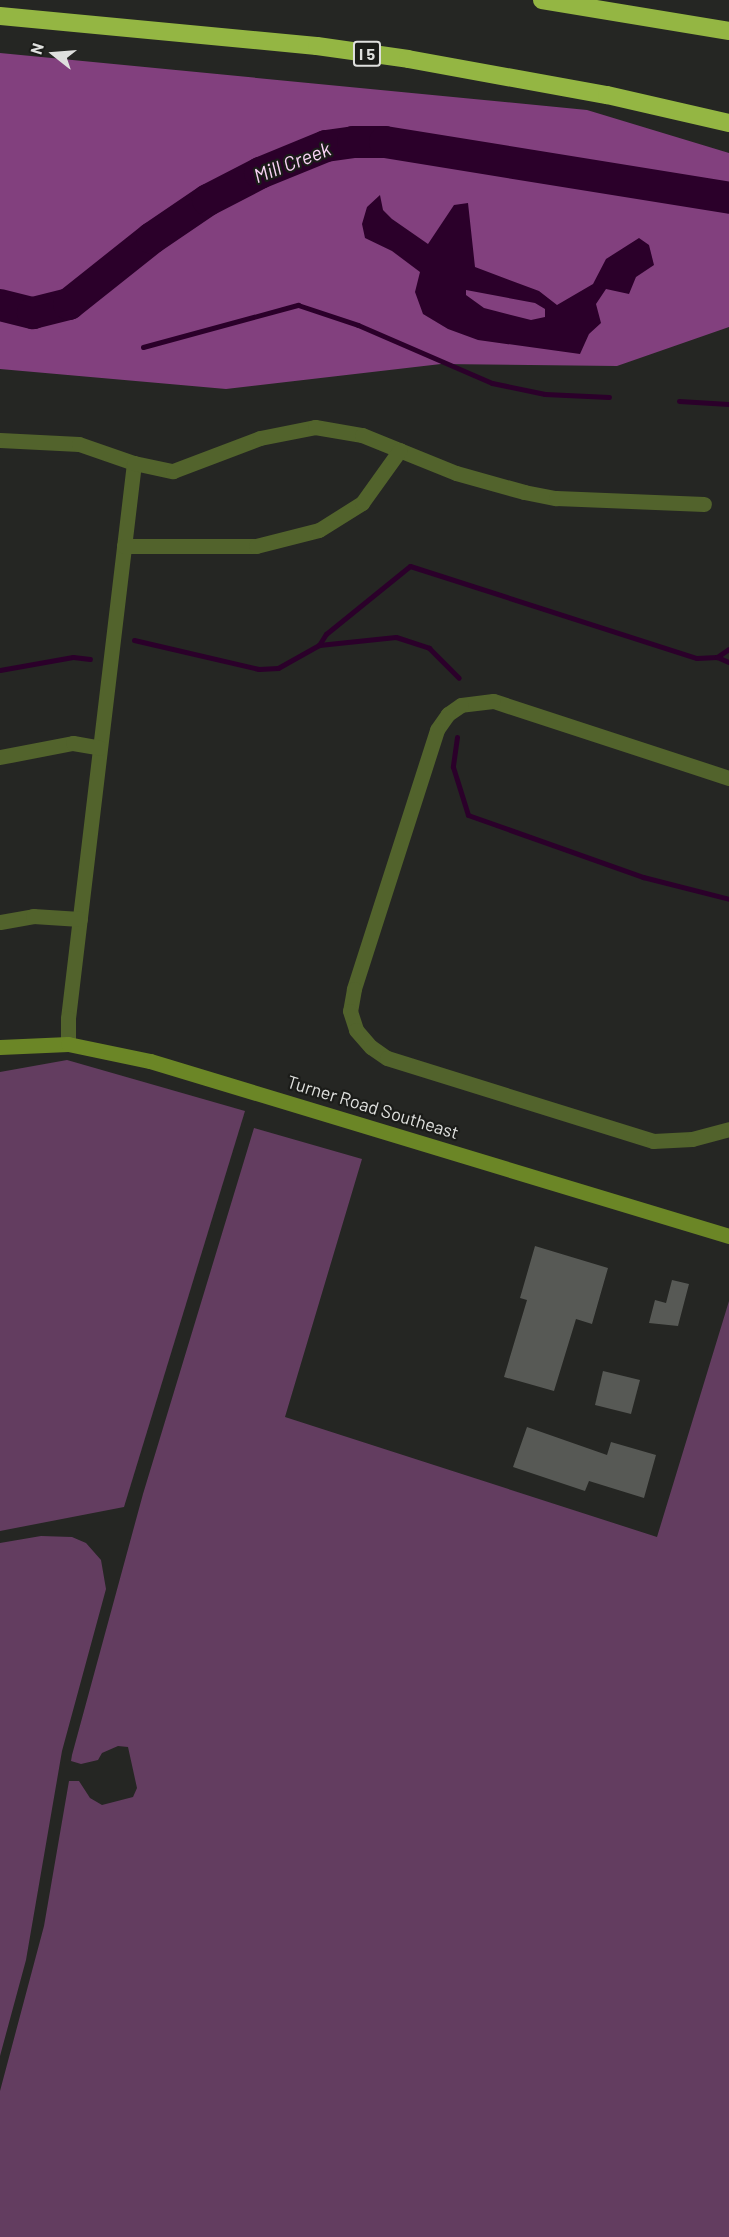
<!DOCTYPE html>
<style>
body{margin:0}
#map{position:relative;width:729px;height:2237px;overflow:hidden;background:#252623;font-family:Barlow,sans-serif}
div>[style]{position:absolute}
.green>*{inset:0;background:#633d60}
.forest>*{inset:0;background:#82407e}
.water>*{inset:0;background:#2b002a}
.stream>*{height:5px;margin:-2.5px;padding:0 2.5px;transform-origin:2.5px;border-radius:2.5px;background:#2b002a}
.river>*{height:32px;margin:-16px;padding:0 16px;transform-origin:16px;border-radius:16px;background:#2b002a}
.building>*{inset:0;background:#575955}
.street>*{height:15px;margin:-7.5px;padding:0 7.5px;transform-origin:7.5px;border-radius:7.5px;background:#52632c}
.secondary>*{height:15px;margin:-7.5px;padding:0 7.5px;transform-origin:7.5px;border-radius:7.5px;background:#6b8626}
.highway>*{height:18px;margin:-9px;padding:0 9px;transform-origin:9px;border-radius:9px;background:#94b643}
span{translate:-50% -50%;white-space:nowrap;text-align:center;line-height:1.15;-webkit-text-stroke:4.5px #1b1c19;paint-order:stroke}
.shield-label span{padding:2px 4px;background:#1b1c19;border:2px solid;border-radius:4px;-webkit-text-stroke-width:0}
.shield-label{font-size:16px;color:#dfe0de;font-weight:700}
.street-label{font-size:18px;color:#dfe0de}
.water-label{font-size:20px;color:#fad4f6;font-style:italic}
.north{position:absolute;left:24px;top:24px;width:60px;height:60px;-webkit-text-stroke:4px #1b1c19;paint-order:stroke;rotate:287deg;font-size:16px;font-weight:700;line-height:24px;text-align:center;color:#dfe0de}
.north::after{content:'';display:block;margin:auto;width:21px;height:27px;background:#dfe0de;clip-path:polygon(50% 0,100% 100%,50% 72%,0 100%)}
</style>
<div id="map">
<div class="green">
<i style="clip-path:polygon(67px 1060px,245px 1111px,124px 1507px,0 1531px,0 1072px)"></i>
<i style="clip-path:polygon(254px 1128px,362px 1159px,285px 1417px,657px 1537px,729px 1301px,729px 2237px,0 2237px,0 2091px,44px 1926px,69px 1781px,79px 1781px,90px 1798px,102px 1805px,133px 1797px,137px 1788px,128px 1747px,118px 1746px,102px 1753px,98px 1760px,81px 1764px,71px 1761px,72px 1755px,143px 1494px)"></i>
<i style="clip-path:polygon(41px 1536px,72px 1537px,86px 1543px,101px 1560px,106px 1589px,62px 1751px,26px 1960px,0 2056px,0 1543px)"></i>
</div>
<div class="forest">
<i style="clip-path:polygon(0 53px,587px 110px,729px 153px,729px 327px,617px 366px,441px 364px,226px 389px,0 369px)"></i>
</div>
<div class="water">
<i style="clip-path:polygon(evenodd,380px 195px,383px 210px,392px 219px,428px 244px,454px 205px,468px 203px,475px 267px,539px 291px,557px 305px,593px 284px,606px 259px,639px 238px,649px 245px,654px 265px,636px 277px,629px 294px,606px 289px,596px 304px,601px 323px,589px 334px,580px 354px,478px 340px,448px 329px,423px 314px,415px 292px,420px 272px,392px 251px,365px 238px,362px 224px,367px 207px,380px 195px,466px 290px,535px 303px,545px 309px,545px 317px,531px 320px,484px 308px,466px 295px,466px 290px)"></i>
</div>
<div class="stream">
<i style="left:143px;top:347px;width:161px;rotate:-15.2deg"></i>
<i style="left:298px;top:305px;width:63px;rotate:18.4deg"></i>
<i style="left:358px;top:325px;width:146px;rotate:23.4deg"></i>
<i style="left:492px;top:383px;width:54px;rotate:11.7deg"></i>
<i style="left:545px;top:394px;width:64px;rotate:2.7deg"></i>
<i style="left:679px;top:401px;width:50px;rotate:3.4deg"></i>
<i style="left:134px;top:640px;width:128px;rotate:13.1deg"></i>
<i style="left:259px;top:669px;width:19px;rotate:-3deg"></i>
<i style="left:278px;top:668px;width:47px;rotate:-29.3deg"></i>
<i style="left:319px;top:645px;width:77px;rotate:-5.9deg"></i>
<i style="left:396px;top:637px;width:35px;rotate:18deg"></i>
<i style="left:429px;top:648px;width:42px;rotate:45deg"></i>
<i style="left:319px;top:645px;width:13px;rotate:-58deg"></i>
<i style="left:326px;top:634px;width:108px;rotate:-39deg"></i>
<i style="left:410px;top:566px;width:301px;rotate:17.8deg"></i>
<i style="left:697px;top:658px;width:20px;rotate:-3deg"></i>
<i style="left:717px;top:657px;width:14px;rotate:-34deg"></i>
<i style="left:717px;top:657px;width:13px;rotate:23deg"></i>
<i style="left:0;top:670px;width:74px;rotate:-10.1deg"></i>
<i style="left:73px;top:657px;width:17px;rotate:7deg"></i>
<i style="left:457px;top:737px;width:30px;rotate:98deg"></i>
<i style="left:453px;top:767px;width:50px;rotate:72.6deg"></i>
<i style="left:468px;top:815px;width:186px;rotate:19.5deg"></i>
<i style="left:643px;top:877px;width:89px;rotate:14.3deg"></i>
</div>
<div class="river">
<i style="left:0;top:305px;width:34px;rotate:14deg"></i>
<i style="left:33px;top:313px;width:37px;rotate:-14deg"></i>
<i style="left:69px;top:304px;width:106px;rotate:-38.5deg"></i>
<i style="left:152px;top:238px;width:68px;rotate:-34.2deg"></i>
<i style="left:208px;top:200px;width:59px;rotate:-27.4deg"></i>
<i style="left:260px;top:173px;width:71px;rotate:-22.2deg"></i>
<i style="left:326px;top:146px;width:27px;rotate:-8deg"></i>
<i style="left:353px;top:142px;width:32px"></i>
<i style="left:385px;top:142px;width:349px;rotate:9.2deg"></i>
</div>
<div class="building">
<i style="clip-path:polygon(535px 1246px,608px 1268px,592px 1324px,576px 1319px,554px 1391px,504px 1377px,527px 1300px,520px 1298px)"></i>
<i style="clip-path:polygon(672px 1280px,689px 1284px,678px 1326px,649px 1323px,655px 1300px,666px 1303px)"></i>
<i style="clip-path:polygon(603px 1371px,640px 1380px,631px 1414px,595px 1405px)"></i>
<i style="clip-path:polygon(527px 1427px,607px 1455px,611px 1442px,656px 1455px,644px 1498px,589px 1481px,585px 1491px,513px 1467px)"></i>
</div>
<div class="street">
<i style="left:0;top:440px;width:79px;rotate:2.9deg"></i>
<i style="left:79px;top:444px;width:58px;rotate:19.1deg"></i>
<i style="left:134px;top:463px;width:559px;rotate:96.78deg"></i>
<i style="left:68px;top:1018px;width:26px;rotate:90deg"></i>
<i style="left:134px;top:463px;width:40px;rotate:12deg"></i>
<i style="left:173px;top:471px;width:93px;rotate:-20.8deg"></i>
<i style="left:260px;top:438px;width:56px;rotate:-11.3deg"></i>
<i style="left:315px;top:427px;width:48px;rotate:9.7deg"></i>
<i style="left:362px;top:435px;width:101px;rotate:22deg"></i>
<i style="left:456px;top:473px;width:71px;rotate:15.6deg"></i>
<i style="left:524px;top:492px;width:33px;rotate:11deg"></i>
<i style="left:556px;top:498px;width:148px;rotate:2.3deg"></i>
<i style="left:124px;top:546px;width:132px"></i>
<i style="left:256px;top:546px;width:65px;rotate:-14.3deg"></i>
<i style="left:319px;top:530px;width:51px;rotate:-32.1deg"></i>
<i style="left:362px;top:503px;width:65px;rotate:-54.4deg"></i>
<i style="left:0;top:757px;width:74px;rotate:-10.9deg"></i>
<i style="left:73px;top:743px;width:27px;rotate:10deg"></i>
<i style="left:729px;top:778px;width:248px;rotate:-161.9deg"></i>
<i style="left:493px;top:701px;width:32px;rotate:173deg"></i>
<i style="left:461px;top:705px;width:16px;rotate:145deg"></i>
<i style="left:448px;top:714px;width:19px;rotate:125deg"></i>
<i style="left:437px;top:730px;width:272px;rotate:107.8deg"></i>
<i style="left:354px;top:989px;width:22px;rotate:100deg"></i>
<i style="left:350px;top:1011px;width:20px;rotate:72deg"></i>
<i style="left:356px;top:1030px;width:23px;rotate:49deg"></i>
<i style="left:371px;top:1047px;width:19px;rotate:35deg"></i>
<i style="left:387px;top:1058px;width:279px;rotate:17.3deg"></i>
<i style="left:653px;top:1141px;width:39px;rotate:-3deg"></i>
<i style="left:692px;top:1139px;width:38px;rotate:-15deg"></i>
<i style="left:0;top:922px;width:34px;rotate:-10deg"></i>
<i style="left:33px;top:916px;width:47px;rotate:3.7deg"></i>
</div>
<div class="secondary">
<i style="left:0;top:1047px;width:68px;rotate:-2.5deg"></i>
<i style="left:68px;top:1044px;width:84px;rotate:11.7deg"></i>
<i style="left:150px;top:1061px;width:605px;rotate:16.82deg"></i>
</div>
<div class="highway">
<i style="left:542px;top:0;width:190px;rotate:9.4deg"></i>
<i style="left:0;top:16px;width:318px;rotate:5.4deg"></i>
<i style="left:317px;top:46px;width:92px;rotate:8.1deg"></i>
<i style="left:408px;top:59px;width:202px;rotate:10.3deg"></i>
<i style="left:607px;top:95px;width:125px;rotate:12.9deg"></i>
</div>
<div class="shield-label">
<span style="left:367px;top:54px">I 5</span>
</div>
<div class="street-label">
<span style="left:373px;top:1107px;rotate:17deg">Turner Road Southeast</span>
</div>
<div class="water-label">
<span style="left:292px;top:162px;rotate:-21deg">Mill Creek</span>
</div>
<div class="north">N</div>
</div>
